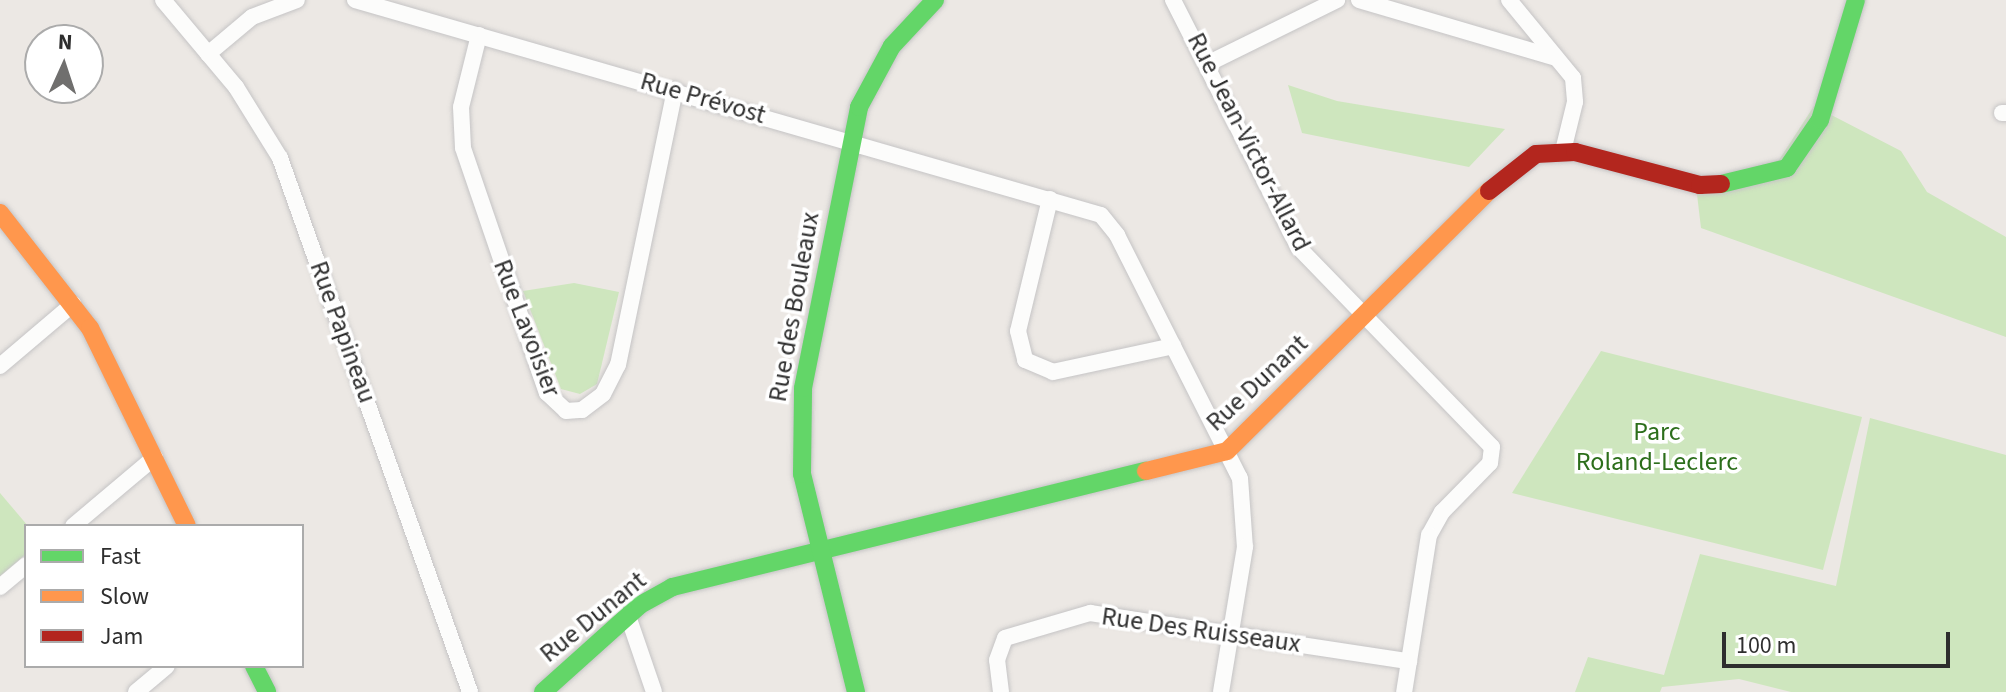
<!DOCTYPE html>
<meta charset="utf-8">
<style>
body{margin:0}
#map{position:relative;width:2006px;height:692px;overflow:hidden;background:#ece8e4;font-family:"Source Sans 3",sans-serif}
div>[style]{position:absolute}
.green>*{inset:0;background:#cee6be}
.roads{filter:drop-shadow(0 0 2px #c5c4c5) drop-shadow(0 0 2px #c5c4c5)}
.street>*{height:16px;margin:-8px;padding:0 8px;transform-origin:8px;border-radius:8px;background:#fcfcfb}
.fast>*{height:18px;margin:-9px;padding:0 9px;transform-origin:9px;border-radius:9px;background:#63d668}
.slow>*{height:18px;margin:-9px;padding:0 9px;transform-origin:9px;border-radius:9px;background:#ff974d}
.jam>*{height:18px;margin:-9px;padding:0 9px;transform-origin:9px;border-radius:9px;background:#b3261e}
span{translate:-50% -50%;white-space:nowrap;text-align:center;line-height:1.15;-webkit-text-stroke:7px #fff;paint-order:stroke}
.street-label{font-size:26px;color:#2e2e2e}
.park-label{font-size:26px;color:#2c6e1b}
.legend{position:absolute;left:24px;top:524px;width:280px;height:144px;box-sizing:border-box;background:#fff;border:2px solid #ababab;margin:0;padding:10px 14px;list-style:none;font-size:24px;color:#2e2e2e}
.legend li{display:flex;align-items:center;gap:16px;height:40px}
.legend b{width:40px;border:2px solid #ababab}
.north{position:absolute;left:24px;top:24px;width:80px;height:80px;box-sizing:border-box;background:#fff;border:2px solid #ababab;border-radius:50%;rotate:3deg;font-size:22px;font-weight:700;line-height:32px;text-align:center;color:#2e2e2e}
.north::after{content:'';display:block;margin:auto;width:28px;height:36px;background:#706f6e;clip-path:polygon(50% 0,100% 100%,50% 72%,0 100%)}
.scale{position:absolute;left:1722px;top:632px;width:228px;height:36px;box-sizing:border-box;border:4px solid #2e2e2e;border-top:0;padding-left:10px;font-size:24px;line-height:28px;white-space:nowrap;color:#2e2e2e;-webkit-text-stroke:6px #fff;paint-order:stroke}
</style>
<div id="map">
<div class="green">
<i style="clip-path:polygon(1288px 85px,1337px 101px,1505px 129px,1469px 167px,1302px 133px)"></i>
<i style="clip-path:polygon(1814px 106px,1901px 151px,1927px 192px,2006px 237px,2006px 337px,1701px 228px,1696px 186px,1779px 160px)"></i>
<i style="clip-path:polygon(574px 283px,619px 292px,597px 384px,580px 394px,561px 389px,523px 291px)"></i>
<i style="clip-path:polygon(1601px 351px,1862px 417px,1823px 570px,1512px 493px)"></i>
<i style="clip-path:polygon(1870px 418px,2006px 455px,2006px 692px,1791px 692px,1739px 679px,1662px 687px,1660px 692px,1575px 692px,1588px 657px,1664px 675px,1700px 554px,1836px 586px)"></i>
<i style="clip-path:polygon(0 493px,28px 526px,26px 554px,0 576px)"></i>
</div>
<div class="roads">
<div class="street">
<i style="left:163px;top:0;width:114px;rotate:50deg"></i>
<i style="left:236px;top:87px;width:84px;rotate:58.2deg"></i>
<i style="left:280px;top:158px;width:567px;rotate:70.41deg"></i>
<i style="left:355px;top:0;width:776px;rotate:16.08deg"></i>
<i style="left:1101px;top:215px;width:26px;rotate:51deg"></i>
<i style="left:1117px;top:235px;width:272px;rotate:63.2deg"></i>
<i style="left:1240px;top:478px;width:69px;rotate:85.9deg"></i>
<i style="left:1245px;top:547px;width:147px;rotate:99.4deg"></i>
<i style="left:1173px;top:0;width:278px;rotate:63.1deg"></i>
<i style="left:1299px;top:248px;width:277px;rotate:45.9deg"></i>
<i style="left:1492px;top:447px;width:16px;rotate:97deg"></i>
<i style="left:1490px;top:463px;width:69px;rotate:134.4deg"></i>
<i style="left:1442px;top:512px;width:26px;rotate:119deg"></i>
<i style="left:1429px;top:535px;width:159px;rotate:99deg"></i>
<i style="left:1359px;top:0;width:205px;rotate:16.4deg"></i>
<i style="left:1509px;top:0;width:101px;rotate:50.6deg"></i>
<i style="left:1573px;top:78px;width:24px;rotate:85deg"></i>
<i style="left:1575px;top:102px;width:50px;rotate:103.8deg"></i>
<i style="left:479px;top:35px;width:74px;rotate:104deg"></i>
<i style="left:461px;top:107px;width:41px;rotate:87.2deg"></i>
<i style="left:463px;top:148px;width:259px;rotate:71.1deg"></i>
<i style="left:547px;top:393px;width:26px;rotate:43deg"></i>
<i style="left:566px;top:411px;width:16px;rotate:-4deg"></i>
<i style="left:582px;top:410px;width:26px;rotate:-37deg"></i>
<i style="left:603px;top:394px;width:33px;rotate:-63deg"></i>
<i style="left:618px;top:365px;width:281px;rotate:-78.3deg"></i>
<i style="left:208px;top:54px;width:57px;rotate:-40.1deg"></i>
<i style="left:252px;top:17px;width:48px;rotate:-20.7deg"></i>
<i style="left:1209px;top:63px;width:143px;rotate:-26.2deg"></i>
<i style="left:2002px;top:113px;width:4px"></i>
<i style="left:1050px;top:199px;width:136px;rotate:103.6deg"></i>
<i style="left:1018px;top:331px;width:30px;rotate:76deg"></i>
<i style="left:1025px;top:360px;width:30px;rotate:23deg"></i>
<i style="left:1053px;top:372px;width:123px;rotate:-12.2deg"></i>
<i style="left:0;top:366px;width:96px;rotate:-40.3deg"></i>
<i style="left:73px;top:526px;width:107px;rotate:-40.1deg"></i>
<i style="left:0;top:587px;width:34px;rotate:-40deg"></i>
<i style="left:628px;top:616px;width:80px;rotate:71.1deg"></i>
<i style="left:136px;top:692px;width:40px;rotate:-40deg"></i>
<i style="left:1001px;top:692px;width:32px;rotate:-97deg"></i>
<i style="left:997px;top:660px;width:23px;rotate:-70deg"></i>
<i style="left:1005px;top:638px;width:89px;rotate:-16.4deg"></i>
<i style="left:1090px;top:613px;width:323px;rotate:8.6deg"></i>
</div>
<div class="fast">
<i style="left:1721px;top:184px;width:68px;rotate:-13.6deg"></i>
<i style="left:1787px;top:168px;width:58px;rotate:-55.5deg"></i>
<i style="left:1820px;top:120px;width:125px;rotate:-73.3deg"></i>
<i style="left:254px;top:666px;width:29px;rotate:63deg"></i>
<i style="left:543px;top:692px;width:130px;rotate:-41.9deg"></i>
<i style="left:640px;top:605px;width:37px;rotate:-29deg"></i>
<i style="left:672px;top:587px;width:488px;rotate:-13.8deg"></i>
<i style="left:856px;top:692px;width:225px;rotate:-103.9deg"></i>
<i style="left:802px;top:474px;width:86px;rotate:-89.3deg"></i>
<i style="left:803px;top:388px;width:287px;rotate:-78.7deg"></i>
<i style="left:859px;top:107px;width:69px;rotate:-61.6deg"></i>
<i style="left:892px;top:46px;width:63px;rotate:-46.9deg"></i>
</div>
<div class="slow">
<i style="left:0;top:213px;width:146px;rotate:52deg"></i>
<i style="left:90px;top:328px;width:220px;rotate:63.9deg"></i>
<i style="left:1146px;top:471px;width:83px;rotate:-13.9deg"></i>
<i style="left:1227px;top:451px;width:369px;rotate:-44.8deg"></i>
</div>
<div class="jam">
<i style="left:1489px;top:191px;width:60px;rotate:-38.2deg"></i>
<i style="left:1536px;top:154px;width:39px;rotate:-3deg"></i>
<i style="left:1575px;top:152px;width:129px;rotate:14.8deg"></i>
<i style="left:1700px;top:185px;width:21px;rotate:-3deg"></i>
</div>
</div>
<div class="street-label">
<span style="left:703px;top:98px;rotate:16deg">Rue Prévost</span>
<span style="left:1249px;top:142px;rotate:63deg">Rue Jean-Victor-Allard</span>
<span style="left:794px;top:307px;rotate:-80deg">Rue des Bouleaux</span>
<span style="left:527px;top:328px;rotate:69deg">Rue Lavoisier</span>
<span style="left:343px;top:332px;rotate:70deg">Rue Papineau</span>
<span style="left:1257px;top:383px;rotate:-43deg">Rue Dunant</span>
<span style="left:593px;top:617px;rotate:-39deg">Rue Dunant</span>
<span style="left:1201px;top:630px;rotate:8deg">Rue Des Ruisseaux</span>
</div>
<div class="park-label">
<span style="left:1657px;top:447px">Parc<br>Roland-Leclerc</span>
</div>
<ul class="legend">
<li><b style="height:10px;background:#63d668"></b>Fast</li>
<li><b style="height:10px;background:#ff974d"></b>Slow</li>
<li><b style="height:10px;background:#b3261e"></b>Jam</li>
</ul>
<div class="north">N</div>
<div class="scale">100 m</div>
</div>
